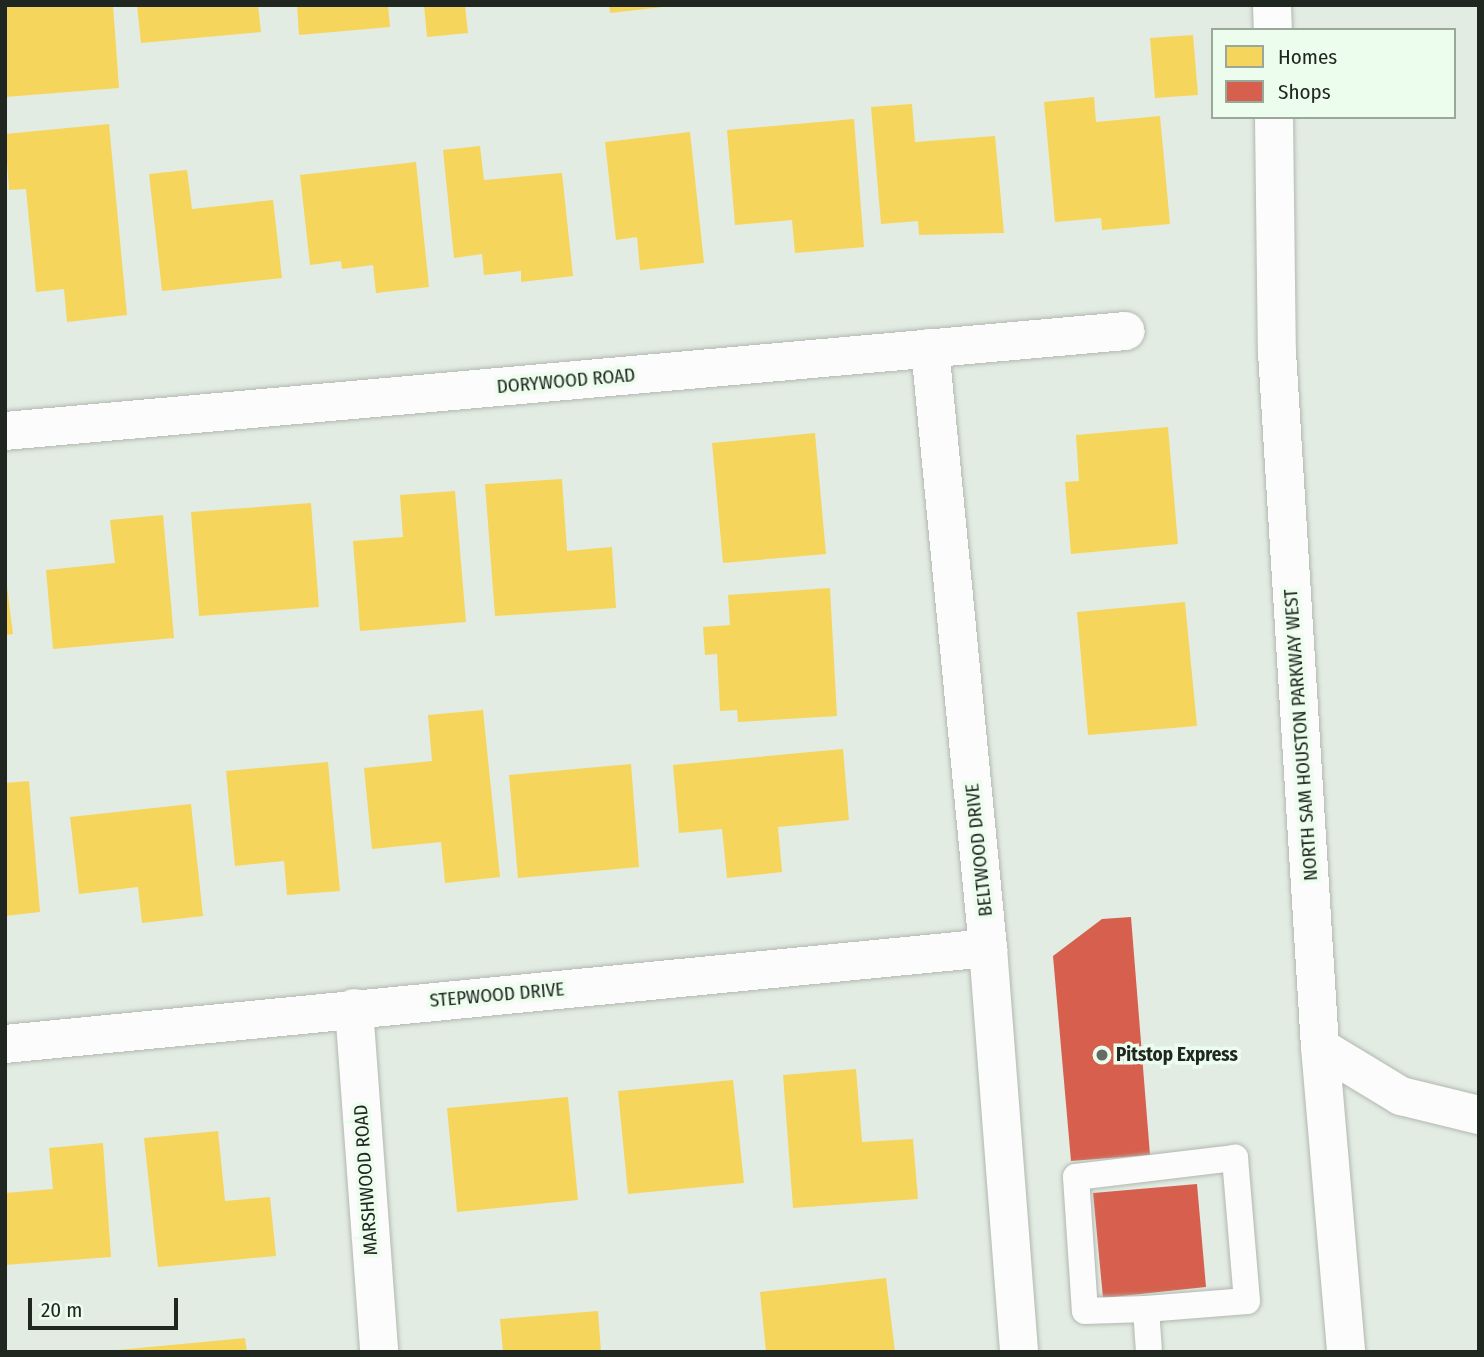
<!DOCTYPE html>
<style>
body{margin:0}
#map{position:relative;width:1484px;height:1357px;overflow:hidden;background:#e3ece3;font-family:"Fira Sans Condensed",sans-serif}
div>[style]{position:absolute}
.homes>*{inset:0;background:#f6d55c}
.shops>*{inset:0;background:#d6604d}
.roads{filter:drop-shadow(0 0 2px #b1b8b1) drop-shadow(0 0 2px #b1b8b1)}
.service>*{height:26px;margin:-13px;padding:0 13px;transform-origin:13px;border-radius:13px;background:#fbfcfb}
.minor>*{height:38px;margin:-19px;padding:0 19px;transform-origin:19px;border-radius:19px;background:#fbfcfb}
.secondary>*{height:38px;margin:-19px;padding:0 19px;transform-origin:19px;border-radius:19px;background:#fbfcfb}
.dots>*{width:19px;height:19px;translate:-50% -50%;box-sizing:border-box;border:4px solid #ecfded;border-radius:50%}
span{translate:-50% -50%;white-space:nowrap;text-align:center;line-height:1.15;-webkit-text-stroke:7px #ecfded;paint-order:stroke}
.street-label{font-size:19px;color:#202620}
.poi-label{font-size:19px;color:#202620;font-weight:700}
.left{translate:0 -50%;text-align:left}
.frame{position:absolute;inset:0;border:7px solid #202620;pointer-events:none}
.legend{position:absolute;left:1211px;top:28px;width:245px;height:91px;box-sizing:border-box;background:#ecfded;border:2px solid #9aa79b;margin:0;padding:9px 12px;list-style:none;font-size:21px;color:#202620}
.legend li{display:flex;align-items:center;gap:14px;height:35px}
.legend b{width:35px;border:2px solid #9aa79b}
.scale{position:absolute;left:28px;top:1298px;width:150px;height:32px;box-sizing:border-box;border:4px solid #202620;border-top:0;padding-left:9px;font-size:21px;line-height:24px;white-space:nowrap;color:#202620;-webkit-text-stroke:5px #ecfded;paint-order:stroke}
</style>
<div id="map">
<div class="homes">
<i style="clip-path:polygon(5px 5px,113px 5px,119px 88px,5px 97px)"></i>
<i style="clip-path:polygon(137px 5px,258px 5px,261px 32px,141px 43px)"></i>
<i style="clip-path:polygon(297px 5px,388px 5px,390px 27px,299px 35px)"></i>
<i style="clip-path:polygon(424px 5px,465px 5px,468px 33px,427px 37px)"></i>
<i style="clip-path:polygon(609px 5px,663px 5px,663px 7px,610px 13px)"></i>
<i style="clip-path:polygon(1193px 35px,1198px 95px,1155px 98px,1150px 38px)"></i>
<i style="clip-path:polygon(1094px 97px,1096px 122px,1160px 116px,1170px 224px,1102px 230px,1101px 218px,1055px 222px,1044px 102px)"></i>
<i style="clip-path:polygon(912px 104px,915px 142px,995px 136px,1004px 233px,919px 235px,918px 221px,881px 224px,871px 107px)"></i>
<i style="clip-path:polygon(854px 119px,864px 247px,795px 253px,792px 220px,735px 225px,727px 130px)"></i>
<i style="clip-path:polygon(109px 124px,127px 315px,67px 322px,64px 289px,36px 292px,26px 189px,9px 190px,5px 134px)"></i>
<i style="clip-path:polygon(690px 132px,704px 263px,640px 270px,637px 237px,616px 240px,605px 142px)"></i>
<i style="clip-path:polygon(480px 146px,484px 180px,562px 173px,573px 276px,521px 282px,521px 271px,484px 275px,482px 254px,454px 258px,443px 150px)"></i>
<i style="clip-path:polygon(416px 162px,429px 287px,376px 293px,373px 265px,342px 269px,341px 261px,310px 265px,300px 175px)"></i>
<i style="clip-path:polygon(187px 170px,192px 209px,273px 200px,282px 278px,162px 291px,149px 174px)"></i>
<i style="clip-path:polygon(1168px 427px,1178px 544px,1071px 554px,1065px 482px,1079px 481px,1076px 435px)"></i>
<i style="clip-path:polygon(815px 433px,826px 554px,723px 563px,712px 443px)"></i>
<i style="clip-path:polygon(562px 479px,567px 551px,612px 547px,616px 608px,495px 616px,485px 484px)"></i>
<i style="clip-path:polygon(455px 491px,466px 622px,360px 631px,353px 541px,403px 537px,400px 495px)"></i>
<i style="clip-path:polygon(311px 503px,319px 607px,199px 616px,191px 512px)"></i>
<i style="clip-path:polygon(163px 515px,174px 638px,53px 649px,46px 570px,115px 563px,110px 520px)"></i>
<i style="clip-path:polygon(5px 571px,13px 634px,5px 635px)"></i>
<i style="clip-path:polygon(830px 588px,837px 716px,738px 722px,737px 710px,720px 711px,717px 654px,705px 655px,703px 627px,730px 625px,728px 595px)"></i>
<i style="clip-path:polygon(1185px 602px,1197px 726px,1088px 735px,1077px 612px)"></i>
<i style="clip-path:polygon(483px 710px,500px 877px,445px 883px,441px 842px,372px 849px,364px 768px,432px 761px,428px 715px)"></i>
<i style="clip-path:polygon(843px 749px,849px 820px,778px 827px,782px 872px,727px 878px,722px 829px,679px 833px,673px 765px)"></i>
<i style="clip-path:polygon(328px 762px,340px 891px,287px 895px,284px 861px,235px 866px,226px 771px)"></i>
<i style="clip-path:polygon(631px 764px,639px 867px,518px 878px,509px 775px)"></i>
<i style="clip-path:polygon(29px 781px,40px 912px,5px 916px,5px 783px)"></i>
<i style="clip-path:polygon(191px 804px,203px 916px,142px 923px,138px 887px,79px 894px,70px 817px)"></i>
<i style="clip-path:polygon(856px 1069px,862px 1142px,913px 1139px,918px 1199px,793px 1208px,783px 1075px)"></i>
<i style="clip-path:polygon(733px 1080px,744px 1183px,628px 1194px,618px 1091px)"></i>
<i style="clip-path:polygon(568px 1097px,578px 1200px,457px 1212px,447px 1108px)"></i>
<i style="clip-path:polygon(218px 1131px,225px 1201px,270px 1197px,276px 1256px,158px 1267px,144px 1138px)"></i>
<i style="clip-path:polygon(103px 1143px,111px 1257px,5px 1265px,5px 1193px,53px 1189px,49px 1148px)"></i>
<i style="clip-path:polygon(886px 1278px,895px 1352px,766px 1352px,760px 1292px)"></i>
<i style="clip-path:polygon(598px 1311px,601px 1352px,503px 1352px,500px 1319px)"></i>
<i style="clip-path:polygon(245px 1338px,247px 1352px,118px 1352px,118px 1350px)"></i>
</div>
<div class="shops">
<i style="clip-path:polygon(1131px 917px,1150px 1155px,1071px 1161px,1053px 956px,1102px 919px)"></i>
<i style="clip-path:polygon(1197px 1184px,1206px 1287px,1103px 1298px,1093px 1193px)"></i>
</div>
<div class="roads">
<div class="service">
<i style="left:1146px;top:1309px;width:101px;rotate:-4.5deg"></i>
<i style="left:1247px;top:1301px;width:144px;rotate:-94.8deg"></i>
<i style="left:1235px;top:1158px;width:160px;rotate:173.2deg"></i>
<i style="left:1076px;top:1177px;width:134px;rotate:86.2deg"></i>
<i style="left:1085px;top:1311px;width:61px;rotate:-1.9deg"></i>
<i style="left:1146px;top:1309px;width:43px;rotate:86deg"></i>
</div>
<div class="minor">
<i style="left:930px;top:348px;width:603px;rotate:84.48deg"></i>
<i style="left:988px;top:948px;width:405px;rotate:85.6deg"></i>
<i style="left:5px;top:431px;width:1125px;rotate:-5.1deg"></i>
<i style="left:354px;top:1008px;width:345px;rotate:85.8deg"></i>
<i style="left:5px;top:1044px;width:988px;rotate:-5.58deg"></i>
</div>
<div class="secondary">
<i style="left:1272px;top:5px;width:25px;rotate:88deg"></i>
<i style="left:1274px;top:117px;width:235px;rotate:89.3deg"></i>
<i style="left:1277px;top:352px;width:696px;rotate:86.46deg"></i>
<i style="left:1320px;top:1047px;width:306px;rotate:85.1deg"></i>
<i style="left:1320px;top:1047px;width:95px;rotate:31.2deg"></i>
<i style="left:1401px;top:1096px;width:80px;rotate:13.7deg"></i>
</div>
</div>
<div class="dots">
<i style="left:1102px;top:1055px;background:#646b64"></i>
</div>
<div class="street-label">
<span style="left:566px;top:381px;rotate:-5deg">DORYWOOD ROAD</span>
<span style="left:1301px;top:735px;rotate:-94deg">NORTH SAM HOUSTON PARKWAY WEST</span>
<span style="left:979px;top:850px;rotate:-96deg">BELTWOOD DRIVE</span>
<span style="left:497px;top:995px;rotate:-5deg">STEPWOOD DRIVE</span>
<span style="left:366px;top:1180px;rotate:-94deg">MARSHWOOD ROAD</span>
</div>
<div class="poi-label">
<span class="left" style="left:1116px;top:1055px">Pitstop Express</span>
</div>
<div class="frame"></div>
<ul class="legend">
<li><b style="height:19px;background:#f6d55c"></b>Homes</li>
<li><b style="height:19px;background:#d6604d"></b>Shops</li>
</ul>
<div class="scale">20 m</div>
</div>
